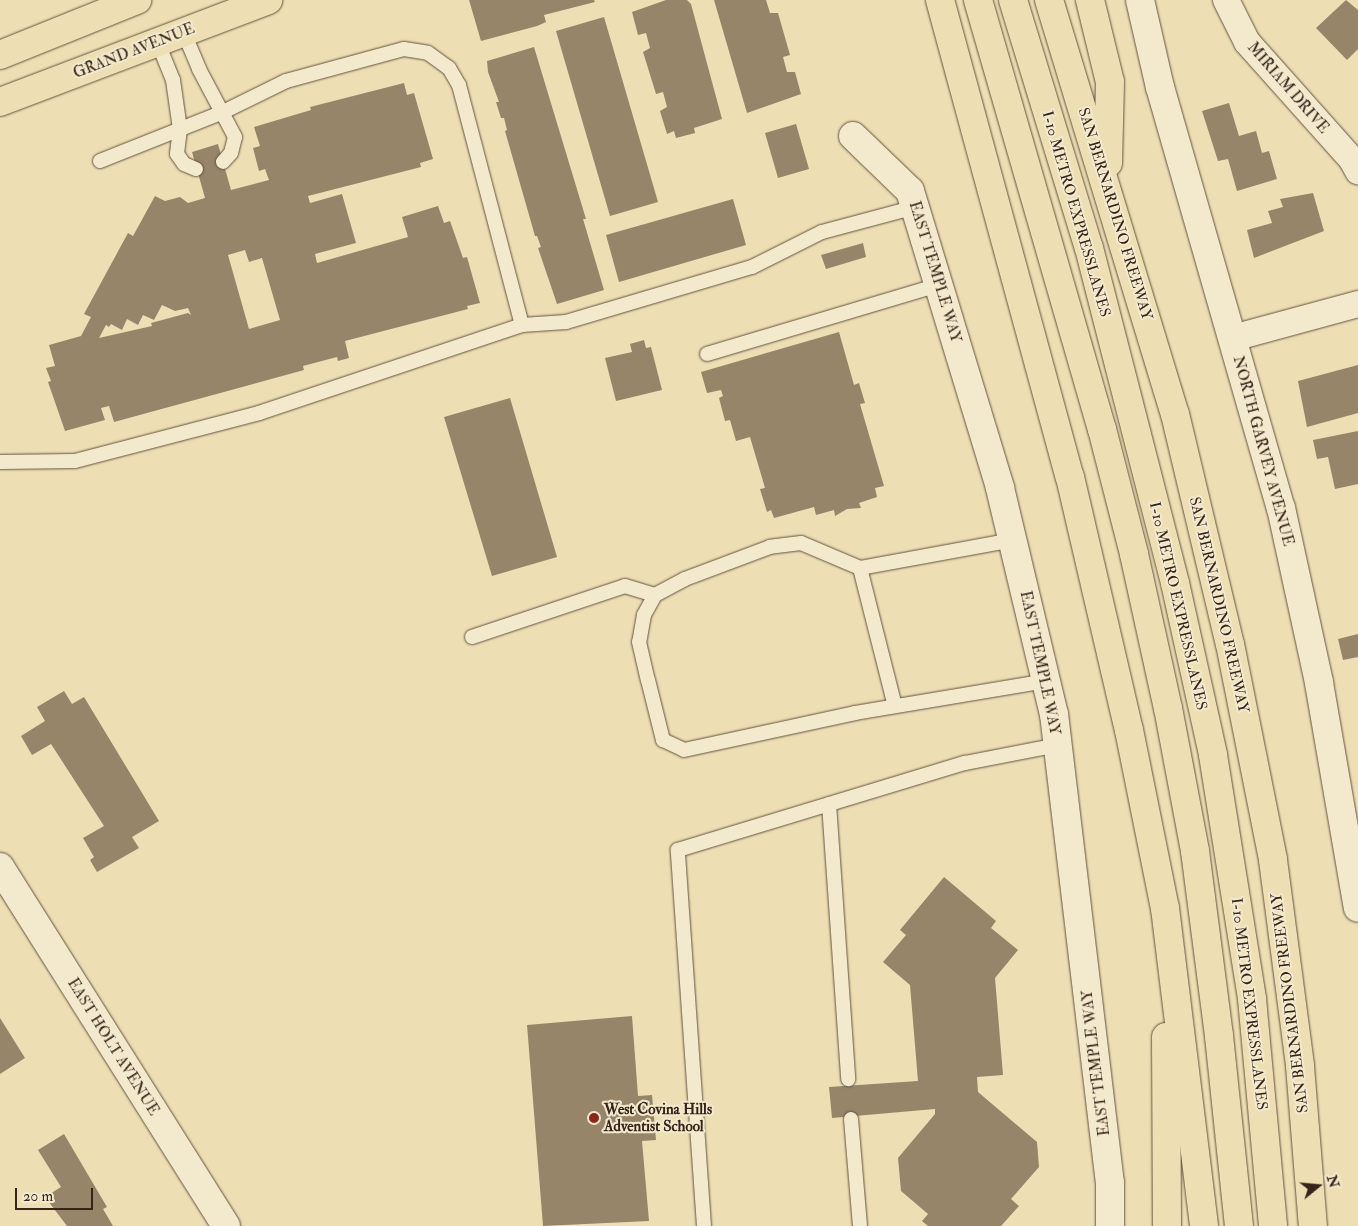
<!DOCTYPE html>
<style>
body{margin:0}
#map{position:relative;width:1358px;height:1226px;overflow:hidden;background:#eddfb3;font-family:"IM FELL Double Pica",serif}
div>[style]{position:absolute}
.building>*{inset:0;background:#968569}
.roads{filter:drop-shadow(0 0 1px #645340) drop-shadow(0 0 1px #645340)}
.service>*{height:14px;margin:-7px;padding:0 7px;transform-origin:7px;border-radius:7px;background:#f3eace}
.minor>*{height:26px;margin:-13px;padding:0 13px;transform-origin:13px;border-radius:13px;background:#f3eace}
.tertiary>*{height:28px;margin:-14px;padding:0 14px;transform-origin:14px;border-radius:14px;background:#f3eace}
.primary>*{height:28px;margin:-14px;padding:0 14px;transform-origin:14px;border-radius:14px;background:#eddfb3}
.motorway>*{height:28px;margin:-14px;padding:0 14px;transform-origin:14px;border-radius:14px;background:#eddfb3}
.dots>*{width:14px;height:14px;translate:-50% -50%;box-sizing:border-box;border:2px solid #f3eace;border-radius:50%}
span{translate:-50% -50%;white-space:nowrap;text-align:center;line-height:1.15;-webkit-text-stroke:4px #f3eace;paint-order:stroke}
.street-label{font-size:15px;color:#372419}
.poi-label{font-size:15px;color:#372419;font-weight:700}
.left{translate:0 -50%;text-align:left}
.north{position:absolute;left:1293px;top:1161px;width:50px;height:50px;-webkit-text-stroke:4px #f3eace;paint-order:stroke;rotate:73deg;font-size:14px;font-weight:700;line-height:20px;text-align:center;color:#372419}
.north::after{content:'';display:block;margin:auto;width:18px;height:22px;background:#372419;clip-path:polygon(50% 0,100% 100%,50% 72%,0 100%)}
.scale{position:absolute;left:15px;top:1188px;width:78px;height:22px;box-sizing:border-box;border:2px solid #372419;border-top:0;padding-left:6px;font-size:15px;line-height:18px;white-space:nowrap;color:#372419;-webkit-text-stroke:4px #f3eace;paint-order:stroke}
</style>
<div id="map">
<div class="building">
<i style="clip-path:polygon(469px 0,594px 0,595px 2px,544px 15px,546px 22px,537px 26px,481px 41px)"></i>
<i style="clip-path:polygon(666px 0,687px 0,691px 4px,722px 119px,694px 128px,695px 133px,676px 138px,674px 131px,667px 134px,660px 111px,667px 107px,663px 92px,656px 94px,643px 52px,650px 48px,646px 33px,638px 35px,632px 12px)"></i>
<i style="clip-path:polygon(714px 0,766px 0,770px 13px,778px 13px,790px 55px,783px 57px,787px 72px,795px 72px,801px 94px,747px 113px)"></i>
<i style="clip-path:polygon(1346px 0,1358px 10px,1358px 49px,1347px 60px,1316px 28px)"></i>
<i style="clip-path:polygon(604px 17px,658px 202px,610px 216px,556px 31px)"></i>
<i style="clip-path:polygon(534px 47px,586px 219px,583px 219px,604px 290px,557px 304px,538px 248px,541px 247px,537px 236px,535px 236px,505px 131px,507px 130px,504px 118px,501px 118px,496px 102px,499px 102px,488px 72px,487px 61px)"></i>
<i style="clip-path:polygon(evenodd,404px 83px,407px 95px,414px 93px,433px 159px,420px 163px,421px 167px,308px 196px,310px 203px,342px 194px,356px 243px,315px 254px,317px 263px,408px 237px,402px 217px,438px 206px,444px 223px,450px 221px,463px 258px,467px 257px,480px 303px,467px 306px,468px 309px,345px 341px,349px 358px,338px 361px,337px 357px,303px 366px,304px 370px,114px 422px,109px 406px,101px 408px,105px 420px,65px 431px,48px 382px,51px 381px,46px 368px,55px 366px,49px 345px,81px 336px,91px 317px,84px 314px,128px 233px,133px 236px,155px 196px,165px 201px,180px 197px,188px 203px,205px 198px,192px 152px,218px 144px,231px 190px,269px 180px,265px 169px,259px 171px,253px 148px,260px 146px,254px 127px,311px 110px,310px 107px,404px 83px,245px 250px,249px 262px,262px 258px,280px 320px,249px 329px,228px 255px,245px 250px,404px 83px,162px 305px,175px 311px,188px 308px,191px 315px,188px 313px,151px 323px,152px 326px,99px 338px,106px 325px,109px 327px,111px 324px,122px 330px,127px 319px,138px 325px,143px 315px,154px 320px,162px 305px)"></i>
<i style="clip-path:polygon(1229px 103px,1239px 136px,1256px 131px,1262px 153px,1269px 151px,1277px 179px,1237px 191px,1228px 159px,1218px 161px,1202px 111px)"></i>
<i style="clip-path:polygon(796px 124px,809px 169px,778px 178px,765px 133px)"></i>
<i style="clip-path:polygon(1313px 193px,1324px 231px,1254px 258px,1247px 230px,1272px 223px,1268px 211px,1283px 207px,1280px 199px)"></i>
<i style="clip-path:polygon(733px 199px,746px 245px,619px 282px,606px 235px)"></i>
<i style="clip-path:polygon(863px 243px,866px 257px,826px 269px,821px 255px)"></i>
<i style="clip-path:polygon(839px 332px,854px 385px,859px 383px,865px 403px,860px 404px,884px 486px,875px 488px,877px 497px,859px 503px,861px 508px,847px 509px,835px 516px,834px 510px,816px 515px,814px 507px,774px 518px,771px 510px,767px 512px,760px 489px,765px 488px,750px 437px,736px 441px,730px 420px,725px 421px,719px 398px,723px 396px,721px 390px,707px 393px,701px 372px)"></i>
<i style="clip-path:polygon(644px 340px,646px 348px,651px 347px,662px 390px,616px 401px,605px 358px,632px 352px,630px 344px)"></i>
<i style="clip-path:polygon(1358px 365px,1358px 413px,1307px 427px,1298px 381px)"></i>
<i style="clip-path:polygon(510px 398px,557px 557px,492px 576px,444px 417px)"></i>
<i style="clip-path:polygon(1358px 431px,1358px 484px,1335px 489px,1328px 457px,1317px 459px,1313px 440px)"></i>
<i style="clip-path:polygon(1358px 634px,1358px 657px,1343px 660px,1338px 639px)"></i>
<i style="clip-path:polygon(64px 691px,72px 704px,84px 697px,159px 821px,132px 837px,139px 848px,97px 872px,90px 860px,94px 857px,83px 838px,104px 826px,51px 744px,32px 755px,21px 736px,45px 721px,37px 707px)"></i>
<i style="clip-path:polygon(944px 877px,996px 921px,991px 928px,1018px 950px,995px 978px,1003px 1075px,977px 1077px,978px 1092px,1037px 1142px,1039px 1167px,1011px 1199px,1019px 1206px,1001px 1226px,928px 1226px,922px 1221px,928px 1214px,901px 1191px,898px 1158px,935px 1114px,935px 1109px,832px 1118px,829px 1087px,918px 1081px,910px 985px,883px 962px,906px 935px,900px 930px)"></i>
<i style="clip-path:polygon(632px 1016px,638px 1096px,652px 1095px,656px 1140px,642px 1141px,649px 1221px,543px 1226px,527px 1025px)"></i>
<i style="clip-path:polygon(0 1018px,25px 1058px,0 1074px)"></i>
<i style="clip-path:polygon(64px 1134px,107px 1207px,103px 1209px,113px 1226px,67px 1226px,45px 1197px,61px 1187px,38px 1150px)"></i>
</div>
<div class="roads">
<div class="service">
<i style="left:184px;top:33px;width:39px;rotate:67deg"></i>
<i style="left:199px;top:69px;width:77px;rotate:62.1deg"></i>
<i style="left:235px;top:137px;width:16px;rotate:104deg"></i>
<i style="left:231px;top:153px;width:12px;rotate:132deg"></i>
<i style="left:158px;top:43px;width:40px;rotate:68deg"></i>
<i style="left:173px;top:80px;width:49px;rotate:81.9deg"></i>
<i style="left:180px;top:129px;width:25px;rotate:97deg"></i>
<i style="left:177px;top:154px;width:12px;rotate:55deg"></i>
<i style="left:184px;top:164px;width:13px;rotate:23deg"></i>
<i style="left:100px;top:161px;width:132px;rotate:-21.7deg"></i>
<i style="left:223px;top:112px;width:70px;rotate:-26.2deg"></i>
<i style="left:286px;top:81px;width:122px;rotate:-15.2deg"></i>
<i style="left:404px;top:49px;width:24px;rotate:9deg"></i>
<i style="left:428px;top:53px;width:26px;rotate:36deg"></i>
<i style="left:449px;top:68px;width:20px;rotate:60deg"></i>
<i style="left:459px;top:85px;width:248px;rotate:75.3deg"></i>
<i style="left:707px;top:354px;width:242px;rotate:-16.6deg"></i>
<i style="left:0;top:462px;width:75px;rotate:-0.8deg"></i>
<i style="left:75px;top:461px;width:190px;rotate:-14.6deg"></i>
<i style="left:259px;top:413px;width:277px;rotate:-18.5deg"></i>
<i style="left:522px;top:325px;width:44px;rotate:-3.9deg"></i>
<i style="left:566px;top:322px;width:194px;rotate:-16.5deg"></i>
<i style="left:752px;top:267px;width:78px;rotate:-26.6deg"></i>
<i style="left:822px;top:232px;width:96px;rotate:-15deg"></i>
<i style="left:1013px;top:540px;width:156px;rotate:169.6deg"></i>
<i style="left:860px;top:568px;width:64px;rotate:-157deg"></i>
<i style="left:801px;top:543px;width:31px;rotate:173deg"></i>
<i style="left:770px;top:547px;width:91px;rotate:159.4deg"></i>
<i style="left:685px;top:579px;width:34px;rotate:152deg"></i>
<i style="left:655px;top:595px;width:23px;rotate:119deg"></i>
<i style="left:644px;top:615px;width:27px;rotate:100deg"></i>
<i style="left:639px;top:642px;width:39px;rotate:77deg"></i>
<i style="left:648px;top:680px;width:62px;rotate:76deg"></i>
<i style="left:663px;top:740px;width:23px;rotate:25deg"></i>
<i style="left:684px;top:750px;width:175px;rotate:-12.2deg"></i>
<i style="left:855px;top:713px;width:194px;rotate:-9.5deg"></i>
<i style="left:860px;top:568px;width:142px;rotate:75.8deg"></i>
<i style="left:472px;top:637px;width:161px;rotate:-18.4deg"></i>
<i style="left:625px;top:586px;width:31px;rotate:17deg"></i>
<i style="left:829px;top:804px;width:276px;rotate:86deg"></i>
<i style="left:851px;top:1119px;width:107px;rotate:85.2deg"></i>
<i style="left:704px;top:1226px;width:377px;rotate:-94deg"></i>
<i style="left:678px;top:850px;width:300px;rotate:-16.9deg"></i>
<i style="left:965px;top:763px;width:95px;rotate:-11deg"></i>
</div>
<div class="minor">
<i style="left:1226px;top:0;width:47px;rotate:63.4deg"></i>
<i style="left:1247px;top:42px;width:158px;rotate:48.3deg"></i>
<i style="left:1352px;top:160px;width:13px;rotate:61deg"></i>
<i style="left:1233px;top:338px;width:130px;rotate:-15.2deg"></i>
</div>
<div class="tertiary">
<i style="left:1140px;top:0;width:89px;rotate:77.1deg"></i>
<i style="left:1160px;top:87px;width:438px;rotate:74deg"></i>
<i style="left:1281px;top:508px;width:179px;rotate:77.7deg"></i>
<i style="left:1319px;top:683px;width:228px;rotate:80.2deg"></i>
<i style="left:853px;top:136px;width:79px;rotate:44deg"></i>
<i style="left:910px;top:191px;width:310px;rotate:73.1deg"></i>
<i style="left:1000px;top:488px;width:232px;rotate:76.6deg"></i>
<i style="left:1054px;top:714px;width:472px;rotate:83.2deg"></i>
<i style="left:1110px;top:1183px;width:43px;rotate:90deg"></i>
<i style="left:0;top:867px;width:424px;rotate:57.8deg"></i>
</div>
<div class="primary">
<i style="left:0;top:55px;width:148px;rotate:-21.9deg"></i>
<i style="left:0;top:102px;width:287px;rotate:-20.8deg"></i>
</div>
<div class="motorway">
<i style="left:940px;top:0;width:494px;rotate:74.8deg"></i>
<i style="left:1070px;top:477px;width:260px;rotate:76.9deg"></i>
<i style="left:1129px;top:730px;width:182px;rotate:78.6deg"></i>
<i style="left:1165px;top:908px;width:320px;rotate:83deg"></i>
<i style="left:978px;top:0;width:447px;rotate:73.9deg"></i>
<i style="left:1102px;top:429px;width:129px;rotate:75.6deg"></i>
<i style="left:1134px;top:554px;width:158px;rotate:77.6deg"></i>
<i style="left:1168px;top:708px;width:146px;rotate:79.3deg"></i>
<i style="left:1195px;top:851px;width:187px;rotate:82.6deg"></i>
<i style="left:1219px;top:1036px;width:191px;rotate:84deg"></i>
<i style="left:1013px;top:0;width:259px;rotate:73deg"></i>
<i style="left:1089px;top:248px;width:346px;rotate:75.6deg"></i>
<i style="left:1175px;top:583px;width:176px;rotate:77.5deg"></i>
<i style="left:1213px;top:755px;width:247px;rotate:80.9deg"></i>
<i style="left:1252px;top:999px;width:228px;rotate:84.7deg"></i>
<i style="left:1049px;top:0;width:433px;rotate:73.1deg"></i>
<i style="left:1175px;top:414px;width:236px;rotate:76.6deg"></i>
<i style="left:1230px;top:644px;width:220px;rotate:78.7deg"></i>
<i style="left:1273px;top:860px;width:208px;rotate:82.5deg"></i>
<i style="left:1300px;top:1066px;width:161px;rotate:85.4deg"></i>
<i style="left:1090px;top:0;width:84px;rotate:76.3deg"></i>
<i style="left:1110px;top:82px;width:81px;rotate:91.4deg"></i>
<i style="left:1166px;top:1037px;width:189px;rotate:89.7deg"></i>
</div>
</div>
<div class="dots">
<i style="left:594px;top:1118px;background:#8f2418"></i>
</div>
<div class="street-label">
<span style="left:134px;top:51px;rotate:-21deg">GRAND AVENUE</span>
<span style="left:1288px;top:88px;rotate:49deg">MIRIAM DRIVE</span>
<span style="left:1076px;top:214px;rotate:74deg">I-10 METRO EXPRESSLANES</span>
<span style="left:1115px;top:214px;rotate:73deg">SAN BERNARDINO FREEWAY</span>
<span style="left:935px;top:272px;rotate:73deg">EAST TEMPLE WAY</span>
<span style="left:1263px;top:451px;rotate:75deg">NORTH GARVEY AVENUE</span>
<span style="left:1219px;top:605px;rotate:77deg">SAN BERNARDINO FREEWAY</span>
<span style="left:1178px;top:606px;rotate:77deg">I-10 METRO EXPRESSLANES</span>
<span style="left:1040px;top:663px;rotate:78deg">EAST TEMPLE WAY</span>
<span style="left:1290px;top:1003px;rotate:-97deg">SAN BERNARDINO FREEWAY</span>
<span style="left:1249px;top:1004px;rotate:83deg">I-10 METRO EXPRESSLANES</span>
<span style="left:113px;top:1047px;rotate:58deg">EAST HOLT AVENUE</span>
<span style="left:1096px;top:1063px;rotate:-97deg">EAST TEMPLE WAY</span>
</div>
<div class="poi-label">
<span class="left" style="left:604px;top:1118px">West Covina Hills<br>Adventist School</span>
</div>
<div class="north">N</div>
<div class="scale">20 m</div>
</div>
